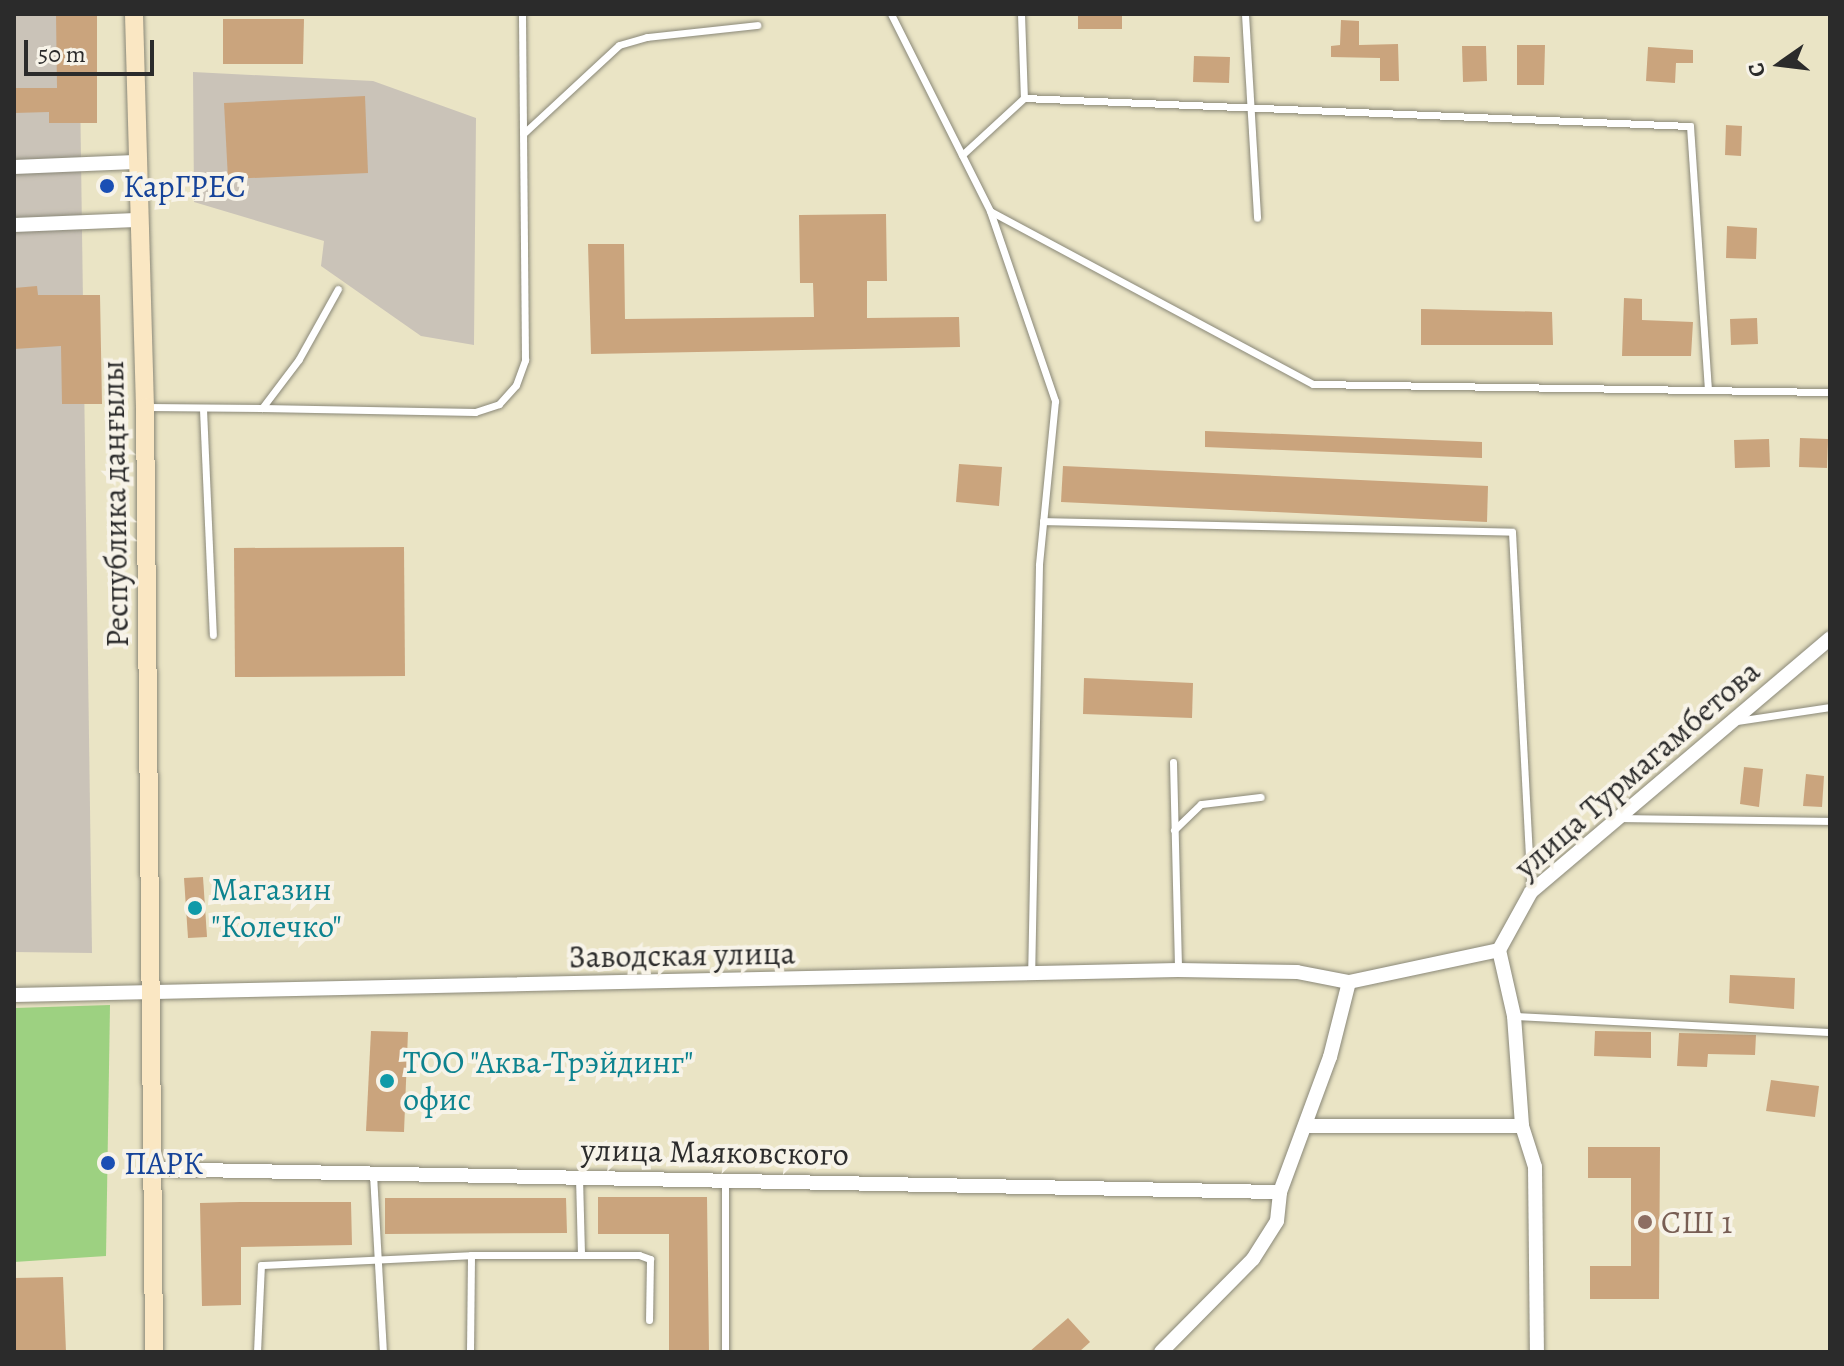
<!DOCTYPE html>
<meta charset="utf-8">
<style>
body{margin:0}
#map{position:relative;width:1844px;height:1366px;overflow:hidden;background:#eae4c5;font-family:Alegreya,serif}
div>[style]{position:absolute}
.industrial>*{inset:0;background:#cac3b8}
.green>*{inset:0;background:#9dd181}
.building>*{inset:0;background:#caa47d}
.roads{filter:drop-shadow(0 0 2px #8a8878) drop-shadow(0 0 2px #8a8878)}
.service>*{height:7px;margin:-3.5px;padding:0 3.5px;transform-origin:3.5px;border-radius:3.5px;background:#fff}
.minor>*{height:14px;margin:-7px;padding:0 7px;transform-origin:7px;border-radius:7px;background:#fff}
.secondary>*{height:18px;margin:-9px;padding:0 9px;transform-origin:9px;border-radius:9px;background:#fae7c3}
.dots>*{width:22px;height:22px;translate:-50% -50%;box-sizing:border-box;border:4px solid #f7f3e8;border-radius:50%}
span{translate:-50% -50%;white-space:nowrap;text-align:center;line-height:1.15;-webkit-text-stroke:8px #f7f3e8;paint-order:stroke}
.transit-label{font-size:32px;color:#164399}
.left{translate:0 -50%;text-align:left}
.street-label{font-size:32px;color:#2b2b2b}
.culture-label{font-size:32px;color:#0d838f}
.education-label{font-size:32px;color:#785e54}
.frame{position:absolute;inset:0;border:16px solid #2b2b2b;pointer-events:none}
.north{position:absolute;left:1740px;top:24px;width:80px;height:80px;-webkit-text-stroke:6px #f7f3e8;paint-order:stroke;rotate:256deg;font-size:22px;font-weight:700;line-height:32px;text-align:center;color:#2b2b2b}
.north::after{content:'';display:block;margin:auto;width:28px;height:36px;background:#2b2b2b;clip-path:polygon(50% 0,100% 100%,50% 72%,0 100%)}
.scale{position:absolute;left:24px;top:40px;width:130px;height:36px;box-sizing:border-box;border:4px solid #2b2b2b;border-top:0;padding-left:10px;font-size:24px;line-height:28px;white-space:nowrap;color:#2b2b2b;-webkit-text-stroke:6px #f7f3e8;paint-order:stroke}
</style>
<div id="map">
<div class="industrial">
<i style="clip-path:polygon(14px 14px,79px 14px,92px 953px,14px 952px)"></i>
<i style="clip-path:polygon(193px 72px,373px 81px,476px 118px,474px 345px,421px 336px,321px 266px,324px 241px,194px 202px)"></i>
</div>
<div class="green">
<i style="clip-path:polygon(110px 1005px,106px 1256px,14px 1262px,14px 1008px)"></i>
</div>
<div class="building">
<i style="clip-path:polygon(56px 14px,97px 14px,97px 123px,49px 123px,49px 112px,14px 113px,14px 88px,57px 88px)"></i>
<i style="clip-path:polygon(1078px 14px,1122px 14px,1122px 29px,1078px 29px)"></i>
<i style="clip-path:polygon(223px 19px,304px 19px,303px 64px,223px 64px)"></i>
<i style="clip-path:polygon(1341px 20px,1359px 21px,1359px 45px,1398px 44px,1399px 81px,1380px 81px,1380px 58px,1331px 57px,1331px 46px,1340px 45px)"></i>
<i style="clip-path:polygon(1517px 45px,1545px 45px,1544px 85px,1517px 85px)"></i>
<i style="clip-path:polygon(1462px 46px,1486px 46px,1487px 81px,1463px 82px)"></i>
<i style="clip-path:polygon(1648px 47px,1693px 50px,1693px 63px,1676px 63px,1675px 83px,1646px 81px)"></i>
<i style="clip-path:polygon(1194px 56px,1230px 57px,1229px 83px,1193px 82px)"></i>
<i style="clip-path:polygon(365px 96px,368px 173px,228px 179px,224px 103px)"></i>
<i style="clip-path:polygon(1726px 125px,1742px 126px,1741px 156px,1725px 155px)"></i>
<i style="clip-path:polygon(886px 214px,887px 281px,867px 281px,867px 318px,959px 317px,960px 347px,591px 354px,588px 244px,624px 244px,625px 319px,814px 317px,813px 283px,800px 283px,799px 215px)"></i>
<i style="clip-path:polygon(1727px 226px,1757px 228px,1756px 259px,1726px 258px)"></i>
<i style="clip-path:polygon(37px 286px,38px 295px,100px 295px,102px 404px,62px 404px,61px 346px,14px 349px,14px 288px)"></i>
<i style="clip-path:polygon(1624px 298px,1642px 299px,1642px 320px,1693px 322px,1691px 356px,1622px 356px)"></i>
<i style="clip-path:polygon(1421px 309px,1552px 312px,1553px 345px,1421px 345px)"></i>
<i style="clip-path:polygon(1757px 318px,1758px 344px,1731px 345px,1730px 319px)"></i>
<i style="clip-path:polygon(1205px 431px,1482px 442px,1482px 458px,1205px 447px)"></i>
<i style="clip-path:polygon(1800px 438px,1828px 439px,1827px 468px,1799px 467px)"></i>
<i style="clip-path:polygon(1769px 439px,1770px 467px,1735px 468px,1734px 440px)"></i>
<i style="clip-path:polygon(959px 464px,1002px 467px,999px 506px,956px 502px)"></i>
<i style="clip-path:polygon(1063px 466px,1488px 486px,1487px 522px,1061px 502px)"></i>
<i style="clip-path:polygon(404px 547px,405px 676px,235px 677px,234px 548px)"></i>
<i style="clip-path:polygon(1084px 678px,1193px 683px,1192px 718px,1083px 714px)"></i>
<i style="clip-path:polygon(1744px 767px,1763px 769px,1759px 807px,1740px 804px)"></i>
<i style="clip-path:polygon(1806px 774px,1824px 776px,1822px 807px,1803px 806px)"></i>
<i style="clip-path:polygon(203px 877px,207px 937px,188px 938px,184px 878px)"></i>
<i style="clip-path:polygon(1730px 975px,1795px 978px,1794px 1009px,1729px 1003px)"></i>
<i style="clip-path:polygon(371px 1031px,408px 1032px,404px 1132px,366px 1131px)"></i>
<i style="clip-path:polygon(1595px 1031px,1651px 1032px,1651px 1058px,1594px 1056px)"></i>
<i style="clip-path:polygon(1679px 1033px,1756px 1035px,1755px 1055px,1708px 1054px,1707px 1067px,1677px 1066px)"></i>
<i style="clip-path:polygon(1771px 1080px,1819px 1086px,1815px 1117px,1766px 1111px)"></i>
<i style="clip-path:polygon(1588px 1147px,1660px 1147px,1659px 1299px,1590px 1299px,1590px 1266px,1631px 1266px,1631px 1178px,1588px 1178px)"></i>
<i style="clip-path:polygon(598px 1197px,707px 1197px,709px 1352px,669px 1352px,669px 1234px,598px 1234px)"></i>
<i style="clip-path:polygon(385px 1198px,566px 1198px,567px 1233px,385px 1234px)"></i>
<i style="clip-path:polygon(240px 1202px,351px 1202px,352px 1245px,241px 1247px,241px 1305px,202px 1306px,200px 1203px)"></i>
<i style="clip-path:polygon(63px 1277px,66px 1352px,14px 1352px,14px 1278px)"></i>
<i style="clip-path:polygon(1068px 1318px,1090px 1342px,1079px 1352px,1029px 1352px)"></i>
</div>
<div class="roads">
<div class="service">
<i style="left:891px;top:14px;width:220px;rotate:63.3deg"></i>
<i style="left:990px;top:211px;width:366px;rotate:28.2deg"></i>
<i style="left:1313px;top:384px;width:517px;rotate:0.89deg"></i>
<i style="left:1021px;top:14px;width:84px;rotate:88deg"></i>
<i style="left:1245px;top:14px;width:204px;rotate:86.6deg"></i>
<i style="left:524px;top:133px;width:129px;rotate:-42.8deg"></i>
<i style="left:619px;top:45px;width:29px;rotate:-16deg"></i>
<i style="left:647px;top:37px;width:111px;rotate:-6.2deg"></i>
<i style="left:962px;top:155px;width:84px;rotate:-42.6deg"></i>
<i style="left:1024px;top:98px;width:667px;rotate:2.41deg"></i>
<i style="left:1690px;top:126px;width:264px;rotate:86.1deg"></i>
<i style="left:990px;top:211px;width:201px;rotate:71.1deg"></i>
<i style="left:1055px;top:401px;width:165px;rotate:95.6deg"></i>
<i style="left:1039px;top:565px;width:408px;rotate:91.1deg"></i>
<i style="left:147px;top:407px;width:115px;rotate:0.5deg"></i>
<i style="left:262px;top:408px;width:61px;rotate:-52.9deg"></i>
<i style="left:299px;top:359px;width:80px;rotate:-60.9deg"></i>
<i style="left:262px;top:408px;width:213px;rotate:1.1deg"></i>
<i style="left:475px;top:412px;width:25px;rotate:-18deg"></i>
<i style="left:499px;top:404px;width:25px;rotate:-48deg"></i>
<i style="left:516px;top:385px;width:27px;rotate:-70deg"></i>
<i style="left:525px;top:360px;width:346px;rotate:-90.5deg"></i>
<i style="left:203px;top:409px;width:226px;rotate:87.5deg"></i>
<i style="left:1043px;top:521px;width:469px;rotate:1.3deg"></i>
<i style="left:1512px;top:532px;width:358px;rotate:87deg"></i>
<i style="left:1737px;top:721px;width:94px;rotate:-8.6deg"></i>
<i style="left:1173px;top:762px;width:208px;rotate:88.6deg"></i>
<i style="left:1620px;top:818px;width:210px;rotate:0.8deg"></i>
<i style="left:1174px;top:830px;width:37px;rotate:-44deg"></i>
<i style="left:1201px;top:804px;width:60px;rotate:-6.7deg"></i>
<i style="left:1514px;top:1016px;width:316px;rotate:2.9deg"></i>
<i style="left:373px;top:1174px;width:178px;rotate:86.8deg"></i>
<i style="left:579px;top:1177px;width:77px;rotate:88.5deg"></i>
<i style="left:257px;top:1352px;width:87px;rotate:-87.4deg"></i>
<i style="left:261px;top:1265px;width:210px;rotate:-2.7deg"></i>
<i style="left:470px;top:1352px;width:97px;rotate:-89.4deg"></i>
<i style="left:471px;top:1255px;width:168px"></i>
<i style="left:639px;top:1255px;width:12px;rotate:20deg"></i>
<i style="left:650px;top:1259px;width:61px;rotate:90.9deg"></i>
<i style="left:725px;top:1352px;width:173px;rotate:-90deg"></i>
</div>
<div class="minor">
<i style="left:14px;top:167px;width:121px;rotate:-2.4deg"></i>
<i style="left:14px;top:225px;width:122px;rotate:-2.3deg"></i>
<i style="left:1499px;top:950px;width:68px;rotate:77.2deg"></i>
<i style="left:1514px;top:1016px;width:110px;rotate:85.8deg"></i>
<i style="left:14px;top:995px;width:1164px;rotate:-1.23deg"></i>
<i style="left:1178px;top:970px;width:119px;rotate:1deg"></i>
<i style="left:1297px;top:972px;width:53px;rotate:10.9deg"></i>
<i style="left:1307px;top:1126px;width:215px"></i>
<i style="left:1522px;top:1126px;width:43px;rotate:72.4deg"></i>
<i style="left:1535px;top:1167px;width:185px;rotate:89.4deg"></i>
<i style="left:149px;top:1169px;width:1131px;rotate:1.17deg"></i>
<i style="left:1161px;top:1352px;width:131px;rotate:-45.3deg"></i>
<i style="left:1253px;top:1259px;width:45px;rotate:-57.7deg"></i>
<i style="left:1277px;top:1221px;width:29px;rotate:-84deg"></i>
<i style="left:1280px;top:1192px;width:144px;rotate:-69.7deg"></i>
<i style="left:1330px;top:1057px;width:77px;rotate:-75.8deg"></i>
<i style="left:1349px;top:982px;width:153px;rotate:-12deg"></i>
<i style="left:1499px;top:950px;width:66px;rotate:-61.1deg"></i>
<i style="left:1531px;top:892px;width:392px;rotate:-40.3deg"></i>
</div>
<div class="secondary">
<i style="left:134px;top:14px;width:393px;rotate:88.4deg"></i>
<i style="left:145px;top:407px;width:945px;rotate:89.45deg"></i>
</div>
</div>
<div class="dots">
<i style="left:107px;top:186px;background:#1a4fb4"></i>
<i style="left:195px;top:908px;background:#0f9aa8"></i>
<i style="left:387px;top:1081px;background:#0f9aa8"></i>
<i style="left:108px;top:1163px;background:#1a4fb4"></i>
<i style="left:1645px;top:1222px;background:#8d6e63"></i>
</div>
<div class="transit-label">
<span class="left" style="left:123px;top:186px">КарГРЕС</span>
<span class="left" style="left:124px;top:1163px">ПАРК</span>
</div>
<div class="street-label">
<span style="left:115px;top:504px;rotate:-91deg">Республика даңғылы</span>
<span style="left:1637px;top:769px;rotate:-41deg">улица Турмагамбетова</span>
<span style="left:682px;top:955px;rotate:-1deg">Заводская улица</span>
<span style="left:715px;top:1152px;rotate:1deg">улица Маяковского</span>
</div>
<div class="culture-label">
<span class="left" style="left:211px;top:908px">Магазин<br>"Колечко"</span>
<span class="left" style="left:403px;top:1081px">ТОО "Аква-Трэйдинг"<br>офис</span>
</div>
<div class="education-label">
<span class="left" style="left:1661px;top:1222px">СШ 1</span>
</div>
<div class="frame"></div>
<div class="north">С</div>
<div class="scale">50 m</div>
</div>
